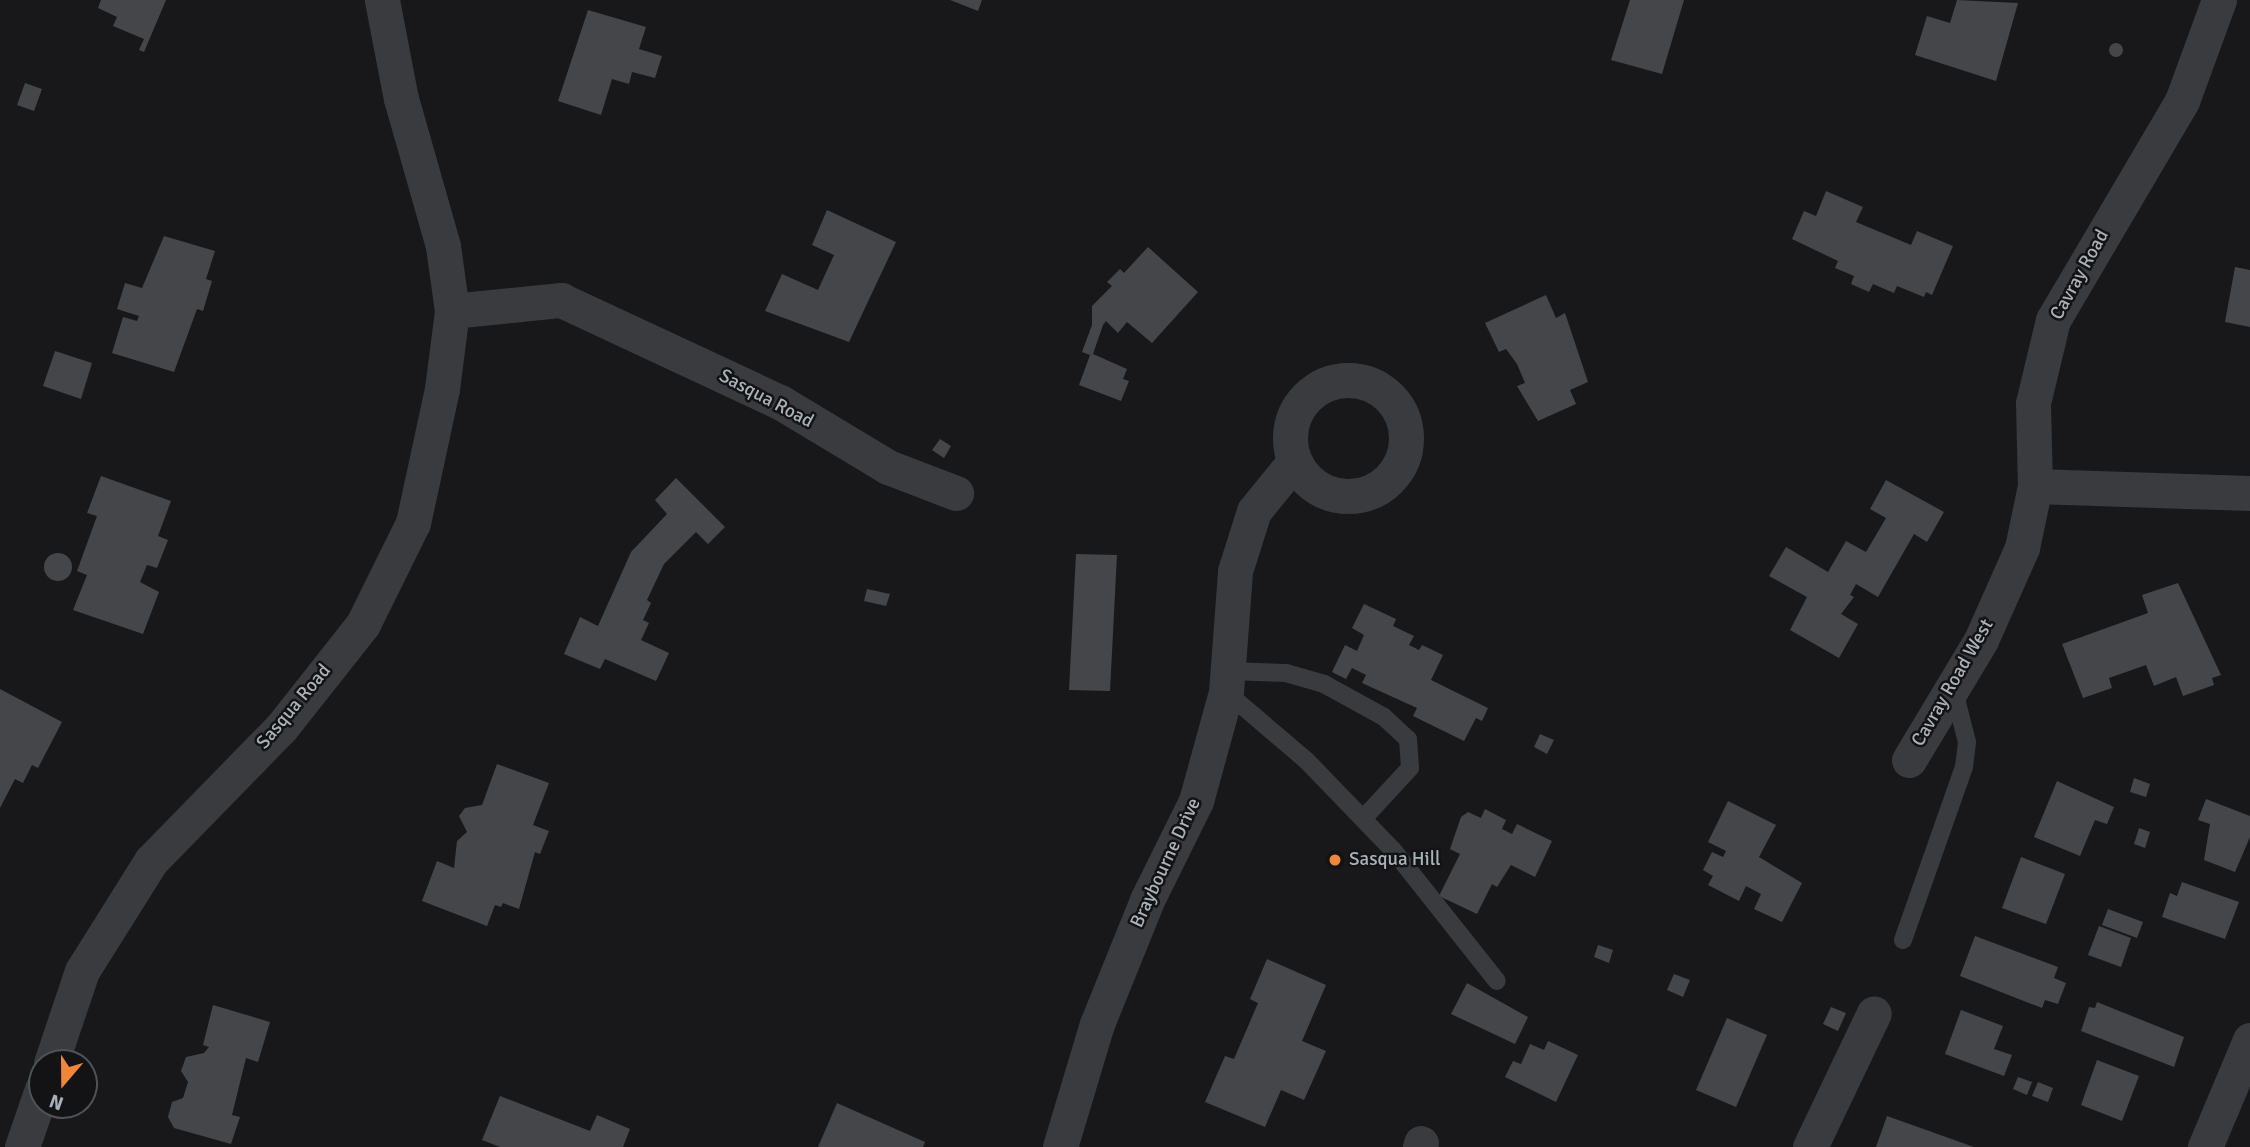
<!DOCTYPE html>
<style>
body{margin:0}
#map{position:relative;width:2250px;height:1147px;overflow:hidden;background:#18181a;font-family:Signika,sans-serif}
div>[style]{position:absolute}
.building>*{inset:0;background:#44464a}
.round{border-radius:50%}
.lane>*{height:18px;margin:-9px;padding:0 9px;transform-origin:9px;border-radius:9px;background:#393b3f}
.street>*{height:35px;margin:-17.5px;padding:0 17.5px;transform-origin:17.5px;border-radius:17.5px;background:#393b3f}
.street>.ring{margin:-17.5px;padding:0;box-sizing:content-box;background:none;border:35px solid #393b3f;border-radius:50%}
.dots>*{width:19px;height:19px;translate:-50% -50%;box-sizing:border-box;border:4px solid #131315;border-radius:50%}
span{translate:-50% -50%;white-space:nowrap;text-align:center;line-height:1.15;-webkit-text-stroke:5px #131315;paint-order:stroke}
.street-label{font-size:19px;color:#aab2b9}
.poi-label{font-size:19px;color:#aab2b9}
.left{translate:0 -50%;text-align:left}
.north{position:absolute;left:28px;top:1049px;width:70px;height:70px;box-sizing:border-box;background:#131315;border:2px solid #4f5357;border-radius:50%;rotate:200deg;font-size:19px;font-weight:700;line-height:28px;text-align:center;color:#aab2b9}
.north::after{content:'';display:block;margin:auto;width:24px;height:32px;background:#ee863c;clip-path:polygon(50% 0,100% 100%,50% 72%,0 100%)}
</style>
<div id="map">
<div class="building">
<i style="clip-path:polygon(101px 0,166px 0,144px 52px,139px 50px,144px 39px,113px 26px,117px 17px,98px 8px)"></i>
<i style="clip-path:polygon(950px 0,982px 0,978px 11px)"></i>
<i style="clip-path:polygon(1630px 0,1684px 0,1662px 74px,1611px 60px)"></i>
<i style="clip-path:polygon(1957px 0,2018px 3px,1996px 81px,1915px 55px,1927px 16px,1950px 23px)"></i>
<i style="clip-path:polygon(588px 10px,646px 27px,639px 49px,662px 56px,655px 78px,632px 72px,629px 84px,612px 79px,601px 115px,558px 101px)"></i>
<i class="round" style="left:2109px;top:43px;width:14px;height:14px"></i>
<i style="clip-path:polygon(25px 83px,42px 89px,34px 111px,17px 105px)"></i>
<i style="clip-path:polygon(1826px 191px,1863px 207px,1856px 222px,1911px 245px,1917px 231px,1953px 246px,1932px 295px,1926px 292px,1924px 297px,1897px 286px,1894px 293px,1873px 284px,1869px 292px,1851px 284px,1854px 276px,1835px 268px,1838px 261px,1792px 239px,1804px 211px,1816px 216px)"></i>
<i style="clip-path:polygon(827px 210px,896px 242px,849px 342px,765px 311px,782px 274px,818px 290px,834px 255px,812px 245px)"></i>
<i style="clip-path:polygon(164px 236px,215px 251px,206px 279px,212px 281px,203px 311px,197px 309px,174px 372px,112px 353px,123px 317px,137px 321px,139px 316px,117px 309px,125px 283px,142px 288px)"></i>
<i style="clip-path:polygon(1148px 247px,1198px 292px,1152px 343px,1127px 322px,1118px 333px,1106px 321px,1103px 325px,1093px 354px,1127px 369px,1123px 379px,1129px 381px,1121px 401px,1079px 385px,1090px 355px,1082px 352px,1092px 325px,1092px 306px,1112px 286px,1107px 282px,1120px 269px,1124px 273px)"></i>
<i style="clip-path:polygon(2235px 267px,2250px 270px,2250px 327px,2225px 322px)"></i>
<i style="clip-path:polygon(1546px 295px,1556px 318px,1565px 313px,1588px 382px,1570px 390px,1576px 404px,1538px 421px,1517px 386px,1525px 383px,1517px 364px,1506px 349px,1499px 352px,1485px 323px)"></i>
<i style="clip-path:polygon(55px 351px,92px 363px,81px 399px,43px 386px)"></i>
<i style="clip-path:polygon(940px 439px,951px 446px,944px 458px,932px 450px)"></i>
<i style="clip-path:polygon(101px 476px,171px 501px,158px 536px,168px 540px,157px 568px,147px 565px,140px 582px,159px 592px,143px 634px,73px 610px,87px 575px,77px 571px,97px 516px,87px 513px)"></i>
<i style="clip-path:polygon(676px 478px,725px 527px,708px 544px,696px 532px,664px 564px,647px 600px,651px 603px,643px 620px,649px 623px,641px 640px,669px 653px,656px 681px,605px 659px,600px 669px,564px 654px,580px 617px,598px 626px,631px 552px,667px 514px,655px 500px)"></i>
<i style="clip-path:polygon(1886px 480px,1944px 512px,1927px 542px,1914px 534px,1878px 597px,1856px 584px,1850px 595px,1854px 597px,1841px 614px,1858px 624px,1839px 658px,1790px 630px,1807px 597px,1769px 576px,1786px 547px,1828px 572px,1846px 541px,1866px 552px,1886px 518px,1870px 509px)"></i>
<i class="round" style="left:44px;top:553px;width:28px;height:28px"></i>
<i style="clip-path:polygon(1076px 554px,1117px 555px,1110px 691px,1069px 690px)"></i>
<i style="clip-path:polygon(2178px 583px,2221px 675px,2212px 678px,2214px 685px,2183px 696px,2176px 677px,2154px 686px,2146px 665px,2109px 678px,2112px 688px,2083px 698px,2062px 644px,2148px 613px,2142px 595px)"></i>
<i style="clip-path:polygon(867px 589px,890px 594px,886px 606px,864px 601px)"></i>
<i style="clip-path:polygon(1364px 604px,1396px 619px,1393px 626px,1414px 636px,1409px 645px,1419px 650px,1422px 645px,1443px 655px,1431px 680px,1488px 708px,1482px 721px,1476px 718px,1464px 741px,1413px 716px,1417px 708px,1362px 683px,1366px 675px,1352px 668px,1346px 679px,1332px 672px,1345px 645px,1357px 651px,1364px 635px,1352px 628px)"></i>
<i style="clip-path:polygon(0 689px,62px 722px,38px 768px,32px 765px,23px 783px,15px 779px,0 808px)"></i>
<i style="clip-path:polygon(1540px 734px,1554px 740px,1547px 754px,1534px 747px)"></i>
<i style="clip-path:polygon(497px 764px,549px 783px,533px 825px,549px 831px,540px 854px,535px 852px,519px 909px,503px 903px,501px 907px,495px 905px,487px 926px,422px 901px,437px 861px,454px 868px,457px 841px,467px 832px,459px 816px,465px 808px,482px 805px)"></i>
<i style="clip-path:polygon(2134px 778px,2150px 784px,2146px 797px,2130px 792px)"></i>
<i style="clip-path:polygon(2057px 781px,2114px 807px,2107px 824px,2095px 820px,2080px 856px,2034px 837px)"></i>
<i style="clip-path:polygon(2206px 799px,2250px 816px,2250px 837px,2235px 872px,2204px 860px,2210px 824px,2198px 820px)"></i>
<i style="clip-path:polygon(1728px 801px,1776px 825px,1759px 857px,1802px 883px,1782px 922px,1754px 909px,1761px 894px,1746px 886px,1739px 901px,1708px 885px,1713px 876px,1703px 870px,1712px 852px,1723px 857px,1726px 851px,1708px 842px)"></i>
<i style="clip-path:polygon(1485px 809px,1506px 820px,1502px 829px,1512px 834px,1517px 824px,1552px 841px,1535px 877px,1511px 865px,1497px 887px,1492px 884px,1477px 914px,1439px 896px,1460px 854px,1450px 849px,1461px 817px,1468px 812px,1481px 818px)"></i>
<i style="clip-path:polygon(2139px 828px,2150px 832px,2145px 848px,2134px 844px)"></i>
<i style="clip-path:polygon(2021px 857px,2065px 874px,2046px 924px,2002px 908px)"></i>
<i style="clip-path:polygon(2182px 882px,2239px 902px,2225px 939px,2162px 917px,2170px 893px,2177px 896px)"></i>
<i style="clip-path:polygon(2108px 909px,2143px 922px,2137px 938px,2102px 925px)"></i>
<i style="clip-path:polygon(2099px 926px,2131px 938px,2121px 967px,2088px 955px)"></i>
<i style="clip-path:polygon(1975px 936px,2058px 967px,2054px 978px,2066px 983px,2058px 1004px,2045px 1000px,2042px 1008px,1960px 976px)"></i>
<i style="clip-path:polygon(1598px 945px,1613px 950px,1609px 963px,1594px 957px)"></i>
<i style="clip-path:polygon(1267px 959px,1326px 985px,1302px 1041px,1326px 1051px,1304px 1100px,1281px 1090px,1265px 1127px,1205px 1102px,1225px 1056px,1234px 1059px,1258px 1003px,1250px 999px)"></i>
<i style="clip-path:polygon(1674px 974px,1690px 980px,1683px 997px,1667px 990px)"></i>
<i style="clip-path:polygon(1467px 983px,1528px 1017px,1515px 1044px,1451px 1014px)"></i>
<i style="clip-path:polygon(2097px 1002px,2184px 1037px,2174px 1067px,2081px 1031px,2089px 1007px,2095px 1008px)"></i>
<i style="clip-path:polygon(213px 1005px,270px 1022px,258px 1062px,246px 1058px,232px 1115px,240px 1117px,231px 1144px,174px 1128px,168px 1117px,172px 1102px,183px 1098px,188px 1082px,181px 1071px,186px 1057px,204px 1053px,209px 1047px,203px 1045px)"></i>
<i style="clip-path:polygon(1831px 1007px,1846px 1013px,1838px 1031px,1823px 1024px)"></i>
<i style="clip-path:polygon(1961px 1010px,2003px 1026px,1994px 1049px,2012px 1055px,2004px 1076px,1945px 1054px)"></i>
<i style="clip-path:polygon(1727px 1018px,1767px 1035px,1736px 1107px,1696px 1090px)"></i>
<i style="clip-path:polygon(1548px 1041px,1578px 1055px,1556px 1102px,1505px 1077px,1513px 1061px,1521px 1064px,1530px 1044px,1544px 1050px)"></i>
<i style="clip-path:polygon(2097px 1060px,2139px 1076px,2122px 1121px,2081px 1105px)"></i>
<i style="clip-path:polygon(2018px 1077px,2032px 1082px,2027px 1095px,2013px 1089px)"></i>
<i style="clip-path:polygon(2038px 1082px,2053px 1088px,2048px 1102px,2032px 1096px)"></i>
<i style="clip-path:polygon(500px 1096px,590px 1131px,597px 1115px,630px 1129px,623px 1147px,500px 1147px,482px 1140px)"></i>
<i style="clip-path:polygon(837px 1103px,925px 1142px,923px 1147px,818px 1147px)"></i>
<i style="clip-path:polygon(1887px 1116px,1974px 1147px,1876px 1147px)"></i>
</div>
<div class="lane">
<i style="left:1227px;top:671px;width:59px;rotate:1.9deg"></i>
<i style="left:1286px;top:673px;width:40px;rotate:16deg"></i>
<i style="left:1324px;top:684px;width:68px;rotate:28.8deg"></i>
<i style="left:1384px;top:717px;width:33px;rotate:43deg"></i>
<i style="left:1408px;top:739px;width:29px;rotate:86deg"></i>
<i style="left:1410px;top:768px;width:69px;rotate:132.7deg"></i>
<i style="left:1226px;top:692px;width:105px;rotate:40.4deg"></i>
<i style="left:1306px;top:760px;width:125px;rotate:46deg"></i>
<i style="left:1393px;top:850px;width:167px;rotate:51.6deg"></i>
<i style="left:1903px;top:940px;width:183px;rotate:-70.6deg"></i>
<i style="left:1964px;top:767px;width:25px;rotate:-83deg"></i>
<i style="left:1967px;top:742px;width:57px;rotate:-104.3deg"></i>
</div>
<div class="street">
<i style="left:452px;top:311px;width:110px;rotate:-5.8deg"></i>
<i style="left:561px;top:300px;width:242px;rotate:25deg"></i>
<i style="left:780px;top:402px;width:126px;rotate:31deg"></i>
<i style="left:888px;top:467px;width:73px;rotate:20.9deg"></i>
<i class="ring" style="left:1290px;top:380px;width:81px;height:81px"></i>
<i style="left:2035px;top:486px;width:215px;rotate:1.9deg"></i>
<i style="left:1909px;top:760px;width:140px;rotate:-59deg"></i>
<i style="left:1981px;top:640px;width:101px;rotate:-66deg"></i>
<i style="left:2022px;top:548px;width:63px;rotate:-78.2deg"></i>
<i style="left:2035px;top:486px;width:83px;rotate:-91.4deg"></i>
<i style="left:2033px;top:403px;width:85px;rotate:-76.5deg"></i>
<i style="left:2053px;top:320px;width:254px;rotate:-59.5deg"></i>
<i style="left:2182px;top:101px;width:108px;rotate:-69.9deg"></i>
<i style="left:51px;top:1063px;width:97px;rotate:-71.4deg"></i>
<i style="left:82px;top:971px;width:130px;rotate:-57.9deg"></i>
<i style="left:151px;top:861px;width:186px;rotate:-45.7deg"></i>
<i style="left:281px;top:728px;width:132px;rotate:-51.7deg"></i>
<i style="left:363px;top:624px;width:113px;rotate:-63.7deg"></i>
<i style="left:413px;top:523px;width:137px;rotate:-77.8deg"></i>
<i style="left:442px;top:389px;width:79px;rotate:-82.7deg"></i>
<i style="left:452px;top:311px;width:66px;rotate:-97.9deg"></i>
<i style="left:443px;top:246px;width:153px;rotate:-105.9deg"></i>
<i style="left:401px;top:99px;width:101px;rotate:-100.9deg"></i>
<i style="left:22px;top:1147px;width:61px;rotate:-71deg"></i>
<i style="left:1060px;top:1147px;width:128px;rotate:-73.3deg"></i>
<i style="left:1097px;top:1024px;width:134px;rotate:-68deg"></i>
<i style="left:1147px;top:900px;width:110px;rotate:-63.7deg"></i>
<i style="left:1196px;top:801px;width:113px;rotate:-74.6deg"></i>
<i style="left:1226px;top:692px;width:121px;rotate:-85.7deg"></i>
<i style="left:1235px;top:571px;width:63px;rotate:-72.4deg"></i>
<i style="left:1254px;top:511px;width:63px;rotate:-50.8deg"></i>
<i style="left:1420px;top:1147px;width:4px;rotate:-76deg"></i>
<i style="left:1810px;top:1147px;width:148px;rotate:-64.5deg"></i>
<i style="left:2205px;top:1147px;width:116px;rotate:-67.2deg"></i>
</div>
<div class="dots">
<i style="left:1335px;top:860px;background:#ee863c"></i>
</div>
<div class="street-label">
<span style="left:2080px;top:275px;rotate:-61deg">Cavray Road</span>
<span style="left:766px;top:399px;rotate:28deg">Sasqua Road</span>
<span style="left:1953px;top:683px;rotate:-60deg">Cavray Road West</span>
<span style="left:294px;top:707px;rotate:-50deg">Sasqua Road</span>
<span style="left:1166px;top:863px;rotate:-65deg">Braybourne Drive</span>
</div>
<div class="poi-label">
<span class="left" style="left:1349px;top:860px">Sasqua Hill</span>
</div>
<div class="north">N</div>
</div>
